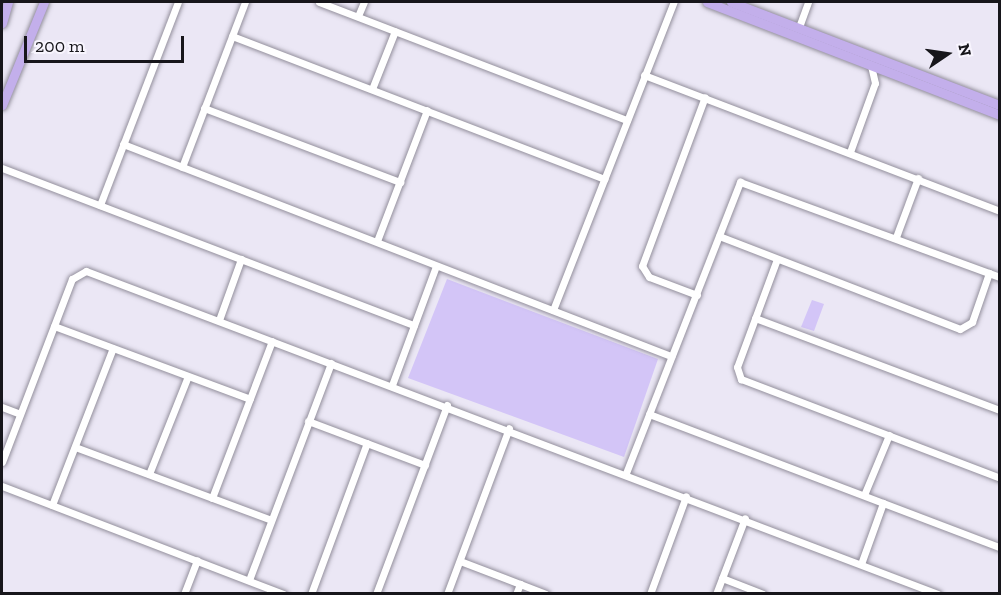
<!DOCTYPE html>
<style>
body{margin:0}
#map{position:relative;width:1001px;height:595px;overflow:hidden;background:#ebe7f5;font-family:"Zilla Slab",serif}
div>[style]{position:absolute}
.green>*{inset:0;background:#d3c5f7}
.roads{filter:drop-shadow(0 0 2px #938f9c) drop-shadow(0 0 2px #938f9c)}
.minor>*{height:7px;margin:-3.5px;padding:0 3.5px;transform-origin:3.5px;border-radius:3.5px;background:#fff}
.major>*{height:9px;margin:-4.5px;padding:0 4.5px;transform-origin:4.5px;border-radius:4.5px;background:#c3afeb}
span{translate:-50% -50%;white-space:nowrap;text-align:center;line-height:1.15;-webkit-text-stroke:6px #f8f5fe;paint-order:stroke}
.frame{position:absolute;inset:0;border:3px solid #17161b;pointer-events:none}
.north{position:absolute;left:917px;top:24px;width:60px;height:60px;-webkit-text-stroke:4px #f8f5fe;paint-order:stroke;rotate:77deg;font-size:16px;font-weight:700;line-height:24px;text-align:center;color:#17161b}
.north::after{content:'';display:block;margin:auto;width:21px;height:27px;background:#17161b;clip-path:polygon(50% 0,100% 100%,50% 72%,0 100%)}
.scale{position:absolute;left:24px;top:36px;width:160px;height:27px;box-sizing:border-box;border:3px solid #17161b;border-top:0;padding-left:8px;font-size:18px;line-height:21px;white-space:nowrap;color:#17161b;-webkit-text-stroke:4px #f8f5fe;paint-order:stroke}
</style>
<div id="map">
<div class="green">
<i style="clip-path:polygon(447px 279px,658px 359px,624px 457px,408px 378px)"></i>
<i style="clip-path:polygon(812px 300px,824px 304px,814px 331px,801px 327px)"></i>
</div>
<div class="roads">
<div class="minor">
<i style="left:319px;top:2px;width:330px;rotate:21deg"></i>
<i style="left:358px;top:16px;width:15px;rotate:-67deg"></i>
<i style="left:799px;top:27px;width:27px;rotate:-70deg"></i>
<i style="left:232px;top:36px;width:399px;rotate:21deg"></i>
<i style="left:644px;top:75px;width:381px;rotate:20.9deg"></i>
<i style="left:372px;top:89px;width:62px;rotate:-68.4deg"></i>
<i style="left:204px;top:108px;width:210px;rotate:20.7deg"></i>
<i style="left:123px;top:144px;width:588px;rotate:21.15deg"></i>
<i style="left:850px;top:152px;width:73px;rotate:-70.1deg"></i>
<i style="left:875px;top:83px;width:17px;rotate:-103deg"></i>
<i style="left:182px;top:167px;width:177px;rotate:-69.1deg"></i>
<i style="left:2px;top:168px;width:441px;rotate:20.9deg"></i>
<i style="left:100px;top:205px;width:217px;rotate:-69deg"></i>
<i style="left:719px;top:236px;width:258px;rotate:21.1deg"></i>
<i style="left:960px;top:329px;width:14px;rotate:-30deg"></i>
<i style="left:972px;top:322px;width:52px;rotate:-70.9deg"></i>
<i style="left:896px;top:237px;width:63px;rotate:-69.6deg"></i>
<i style="left:377px;top:241px;width:140px;rotate:-69.1deg"></i>
<i style="left:777px;top:259px;width:115px;rotate:110.3deg"></i>
<i style="left:737px;top:367px;width:13px;rotate:72deg"></i>
<i style="left:741px;top:379px;width:277px;rotate:20.9deg"></i>
<i style="left:697px;top:295px;width:51px;rotate:-159.4deg"></i>
<i style="left:649px;top:277px;width:13px;rotate:-122deg"></i>
<i style="left:642px;top:266px;width:180px;rotate:-69.6deg"></i>
<i style="left:553px;top:310px;width:331px;rotate:-68.6deg"></i>
<i style="left:755px;top:318px;width:262px;rotate:20.6deg"></i>
<i style="left:219px;top:320px;width:65px;rotate:-70.2deg"></i>
<i style="left:54px;top:326px;width:209px;rotate:20.4deg"></i>
<i style="left:392px;top:385px;width:127px;rotate:-69.7deg"></i>
<i style="left:2px;top:407px;width:19px;rotate:21deg"></i>
<i style="left:649px;top:414px;width:375px;rotate:20.8deg"></i>
<i style="left:308px;top:421px;width:125px;rotate:20.6deg"></i>
<i style="left:75px;top:447px;width:209px;rotate:20.4deg"></i>
<i style="left:2px;top:462px;width:196px;rotate:-69.1deg"></i>
<i style="left:72px;top:279px;width:16px;rotate:-30deg"></i>
<i style="left:86px;top:271px;width:911px;rotate:20.76deg"></i>
<i style="left:626px;top:473px;width:313px;rotate:-68.6deg"></i>
<i style="left:740px;top:182px;width:277px;rotate:20.1deg"></i>
<i style="left:149px;top:474px;width:105px;rotate:-68.3deg"></i>
<i style="left:2px;top:486px;width:302px;rotate:21deg"></i>
<i style="left:864px;top:495px;width:65px;rotate:-67.4deg"></i>
<i style="left:212px;top:498px;width:168px;rotate:-69.1deg"></i>
<i style="left:52px;top:505px;width:168px;rotate:-68.8deg"></i>
<i style="left:460px;top:561px;width:92px;rotate:21deg"></i>
<i style="left:861px;top:564px;width:65px;rotate:-70.2deg"></i>
<i style="left:722px;top:578px;width:44px;rotate:21.3deg"></i>
<i style="left:249px;top:580px;width:232px;rotate:-69.3deg"></i>
<i style="left:184px;top:594px;width:36px;rotate:-69deg"></i>
<i style="left:311px;top:594px;width:161px;rotate:-69.7deg"></i>
<i style="left:376px;top:594px;width:202px;rotate:-69.4deg"></i>
<i style="left:447px;top:594px;width:177px;rotate:-69.5deg"></i>
<i style="left:516px;top:594px;width:11px;rotate:-68deg"></i>
<i style="left:650px;top:594px;width:104px;rotate:-69.8deg"></i>
<i style="left:716px;top:594px;width:81px;rotate:-69.1deg"></i>
</div>
<div class="major">
<i style="left:707px;top:2px;width:314px;rotate:21.1deg"></i>
<i style="left:731px;top:2px;width:288px;rotate:21deg"></i>
<i style="left:2px;top:23px;width:22px;rotate:-74deg"></i>
<i style="left:2px;top:105px;width:111px;rotate:-67.8deg"></i>
</div>
</div>
<div class="frame"></div>
<div class="north">N</div>
<div class="scale">200 m</div>
</div>
